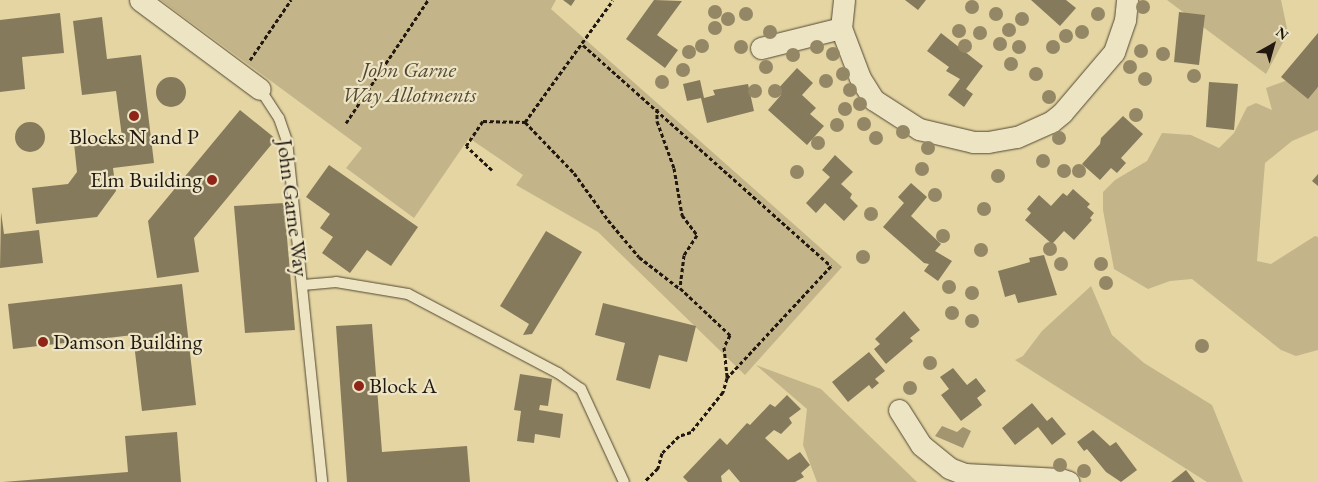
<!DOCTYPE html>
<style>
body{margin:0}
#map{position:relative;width:1318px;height:482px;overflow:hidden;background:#e4d5a2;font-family:"EB Garamond",serif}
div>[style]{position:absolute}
.green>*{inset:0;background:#c3b589}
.water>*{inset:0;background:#a29570}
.building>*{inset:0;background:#867a5c}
.round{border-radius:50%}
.path>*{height:3px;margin-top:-1.5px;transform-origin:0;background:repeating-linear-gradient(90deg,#211810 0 4px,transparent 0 6.5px)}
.roads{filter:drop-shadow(0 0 1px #524734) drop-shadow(0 0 1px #524734)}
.service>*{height:10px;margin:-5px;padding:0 5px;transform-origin:5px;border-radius:5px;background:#ede4c3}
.minor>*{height:21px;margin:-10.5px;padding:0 10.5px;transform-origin:10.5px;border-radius:10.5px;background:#ede4c3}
.trees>*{width:14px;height:14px;margin:-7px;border-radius:50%;background:#948766}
.dots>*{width:14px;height:14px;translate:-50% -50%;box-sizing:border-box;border:2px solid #ede4c3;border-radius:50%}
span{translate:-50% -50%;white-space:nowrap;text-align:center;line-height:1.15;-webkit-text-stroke:4.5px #ede4c3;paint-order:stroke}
.park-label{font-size:22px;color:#524734;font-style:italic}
.poi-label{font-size:22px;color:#211810}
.right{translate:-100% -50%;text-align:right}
.left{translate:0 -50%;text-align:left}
.street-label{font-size:22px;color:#211810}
.north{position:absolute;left:1248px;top:20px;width:50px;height:50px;-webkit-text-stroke:4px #ede4c3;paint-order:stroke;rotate:38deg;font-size:14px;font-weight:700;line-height:20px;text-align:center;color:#211810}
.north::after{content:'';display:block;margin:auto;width:18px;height:22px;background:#211810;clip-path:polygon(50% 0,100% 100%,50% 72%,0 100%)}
</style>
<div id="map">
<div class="green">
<i style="clip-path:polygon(161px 0,556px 0,551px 9px,842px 267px,745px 375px,598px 232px,516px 185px,523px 175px,469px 138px,414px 218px,346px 168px,362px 148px)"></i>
<i style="clip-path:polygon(1167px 0,1281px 0,1288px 33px,1266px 74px)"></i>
<i style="clip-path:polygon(1288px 80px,1318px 88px,1318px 130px,1292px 141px,1265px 163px,1257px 261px,1271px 264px,1315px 236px,1318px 237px,1318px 350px,1296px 356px,1281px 350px,1192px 279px,1170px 281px,1148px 289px,1114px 269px,1103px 210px,1103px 192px,1115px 180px,1147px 161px,1162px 133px,1191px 135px,1219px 148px,1234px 133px,1247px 107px,1256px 103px,1272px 110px,1266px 88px)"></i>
<i style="clip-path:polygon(1091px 286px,1112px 335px,1144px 363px,1212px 405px,1243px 482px,1207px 482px,1015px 360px,1023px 356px,1042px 331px)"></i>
<i style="clip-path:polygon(756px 365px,821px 389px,917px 482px,817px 482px,803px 445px,807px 409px)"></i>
</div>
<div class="water">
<i style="clip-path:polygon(942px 426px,957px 432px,963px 427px,971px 431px,963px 448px,935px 436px)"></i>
</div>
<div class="building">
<i style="clip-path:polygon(563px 0,575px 0,571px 6px)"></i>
<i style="clip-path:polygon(654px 0,682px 1px,657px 35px,678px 50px,665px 68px,626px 39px)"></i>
<i style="clip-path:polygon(905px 0,926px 0,918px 10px)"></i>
<i style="clip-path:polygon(1031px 0,1066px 0,1076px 8px,1060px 26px)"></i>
<i style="clip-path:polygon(1179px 12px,1205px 15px,1199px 65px,1174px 62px)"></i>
<i style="clip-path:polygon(60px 13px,64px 53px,22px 57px,25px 89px,0 92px,0 20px)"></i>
<i style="clip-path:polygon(102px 17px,107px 59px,141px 55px,154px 163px,113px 168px,116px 191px,97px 217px,36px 224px,32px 188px,68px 184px,77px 172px,74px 143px,122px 137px,116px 91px,82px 95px,73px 21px)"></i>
<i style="clip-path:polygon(941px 33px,983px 66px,966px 89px,973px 94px,964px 107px,948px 95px,960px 79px,946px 71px,949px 67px,927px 51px)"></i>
<i style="clip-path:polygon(1318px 33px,1318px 87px,1308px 99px,1281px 77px)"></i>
<i style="clip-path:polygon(797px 68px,813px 83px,802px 95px,816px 108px,810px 114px,824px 126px,807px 145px,768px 110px,781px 95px,776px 91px)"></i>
<i class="round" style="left:156px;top:77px;width:30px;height:30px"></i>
<i style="clip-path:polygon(700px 80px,704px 98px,715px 95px,713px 90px,748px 84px,754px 111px,707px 123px,701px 98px,687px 101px,683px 84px)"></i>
<i style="clip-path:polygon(1209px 82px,1238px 84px,1234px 130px,1206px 127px)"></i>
<i style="clip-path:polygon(240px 110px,276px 139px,194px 238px,199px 272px,157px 278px,148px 221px)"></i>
<i style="clip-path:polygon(1123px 116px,1143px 134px,1121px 158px,1126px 163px,1117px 173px,1111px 168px,1100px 180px,1082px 164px,1100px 144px,1101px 138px)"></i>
<i class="round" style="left:15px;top:122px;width:30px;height:30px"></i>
<i style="clip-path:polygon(835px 155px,853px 172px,841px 184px,852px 194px,850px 198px,858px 206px,844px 221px,825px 203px,816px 213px,806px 203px,830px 177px,822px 170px)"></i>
<i style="clip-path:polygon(329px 165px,418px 227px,391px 266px,367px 250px,350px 273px,322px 253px,333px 237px,320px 228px,330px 214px,306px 197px)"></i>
<i style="clip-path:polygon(1318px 174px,1318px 186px,1312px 181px)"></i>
<i style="clip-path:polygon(911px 183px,927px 197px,911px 216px,941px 244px,935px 251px,952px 261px,938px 281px,924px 271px,929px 264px,924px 263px,883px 227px,904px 203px,898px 197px)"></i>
<i style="clip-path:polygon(1073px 189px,1090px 204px,1087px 207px,1094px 213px,1090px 218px,1092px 220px,1074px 240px,1064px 231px,1052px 244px,1025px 220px,1031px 213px,1027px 209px,1039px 195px,1051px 206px,1063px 193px,1067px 196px)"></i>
<i style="clip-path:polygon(284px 203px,295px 330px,245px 333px,234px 206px)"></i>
<i style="clip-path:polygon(1px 212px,4px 234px,39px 230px,43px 263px,0 268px)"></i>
<i style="clip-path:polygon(546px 231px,582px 252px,532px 334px,523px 335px,529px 324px,500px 306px)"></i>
<i style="clip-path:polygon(1044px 255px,1057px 295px,1018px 303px,1015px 294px,1005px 297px,998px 271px,1030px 262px,1029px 258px)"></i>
<i style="clip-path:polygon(182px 284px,196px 405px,142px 411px,133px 335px,13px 349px,8px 304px)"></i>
<i style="clip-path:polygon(603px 303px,696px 326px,687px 362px,659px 355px,650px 389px,616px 380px,625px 343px,595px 335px)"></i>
<i style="clip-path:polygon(904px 311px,920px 330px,910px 338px,913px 341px,886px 364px,874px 349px,880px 344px,875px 339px)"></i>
<i style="clip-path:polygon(372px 324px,382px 452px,467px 446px,470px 482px,347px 482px,336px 326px)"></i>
<i style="clip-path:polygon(869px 352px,885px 371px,875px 379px,879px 383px,872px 389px,869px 385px,848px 402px,832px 382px)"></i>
<i style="clip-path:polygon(953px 368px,967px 385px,976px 378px,986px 391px,977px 398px,982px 405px,961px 421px,941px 395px,949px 389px,940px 377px)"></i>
<i style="clip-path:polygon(520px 374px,552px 379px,548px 406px,540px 405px,539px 410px,563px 414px,560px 438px,535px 434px,534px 443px,517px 441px,521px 411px,514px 410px)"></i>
<i style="clip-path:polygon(787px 395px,801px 409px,789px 418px,792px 423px,781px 434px,774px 430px,765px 438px,788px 460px,800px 452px,810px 465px,801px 473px,804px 477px,795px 482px,740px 482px,729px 469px,721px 476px,722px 482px,688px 482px,683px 477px,720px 438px,727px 445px,747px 423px,750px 425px,770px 404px,775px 407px)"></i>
<i style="clip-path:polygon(1032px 403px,1047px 421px,1052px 417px,1066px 434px,1052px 445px,1038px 427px,1015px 445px,1002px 428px)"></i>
<i style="clip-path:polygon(1093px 430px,1110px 446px,1116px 442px,1137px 470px,1121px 482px,1106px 472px,1087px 449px,1084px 451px,1077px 442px)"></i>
<i style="clip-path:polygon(177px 432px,181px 482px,3px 482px,128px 472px,125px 436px)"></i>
<i style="clip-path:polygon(1186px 470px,1195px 482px,1171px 482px)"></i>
</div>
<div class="path">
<i style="left:583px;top:45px;width:332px;rotate:41.7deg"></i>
<i style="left:831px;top:266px;width:153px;rotate:132.9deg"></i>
<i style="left:727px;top:378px;width:15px;rotate:106deg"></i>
<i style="left:723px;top:392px;width:51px;rotate:128.7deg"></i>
<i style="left:691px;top:432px;width:13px;rotate:162deg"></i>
<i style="left:679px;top:436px;width:24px;rotate:135deg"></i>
<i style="left:662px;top:453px;width:16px;rotate:105deg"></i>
<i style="left:658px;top:468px;width:20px;rotate:135deg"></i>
<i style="left:250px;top:60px;width:73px;rotate:-55.7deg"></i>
<i style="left:657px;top:108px;width:13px;rotate:90deg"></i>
<i style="left:657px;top:121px;width:50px;rotate:70.1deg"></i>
<i style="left:674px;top:168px;width:48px;rotate:80.3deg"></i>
<i style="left:682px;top:215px;width:25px;rotate:53deg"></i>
<i style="left:697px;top:235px;width:24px;rotate:123deg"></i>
<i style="left:684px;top:255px;width:33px;rotate:97deg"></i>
<i style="left:680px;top:288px;width:69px;rotate:43.2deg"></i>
<i style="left:730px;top:335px;width:13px;rotate:117deg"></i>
<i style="left:724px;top:347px;width:31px;rotate:84deg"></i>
<i style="left:525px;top:122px;width:71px;rotate:46.1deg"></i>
<i style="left:574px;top:173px;width:58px;rotate:54.1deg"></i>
<i style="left:608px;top:220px;width:48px;rotate:50deg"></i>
<i style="left:639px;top:257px;width:51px;rotate:37.8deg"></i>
<i style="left:346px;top:123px;width:148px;rotate:-56.3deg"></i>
<i style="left:492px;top:170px;width:35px;rotate:-137deg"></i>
<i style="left:466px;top:146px;width:30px;rotate:-56deg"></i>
<i style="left:483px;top:121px;width:42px;rotate:1.4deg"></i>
<i style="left:525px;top:122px;width:150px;rotate:-54.2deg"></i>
</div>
<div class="roads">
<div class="service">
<i style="left:260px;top:89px;width:35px;rotate:57deg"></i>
<i style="left:279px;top:118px;width:24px;rotate:71deg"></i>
<i style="left:287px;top:141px;width:343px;rotate:84.1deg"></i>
<i style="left:303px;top:285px;width:33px;rotate:-5deg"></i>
<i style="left:336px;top:282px;width:73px;rotate:9.5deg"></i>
<i style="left:408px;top:294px;width:170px;rotate:27.8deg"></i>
<i style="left:558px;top:373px;width:28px;rotate:35deg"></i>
<i style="left:581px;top:389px;width:102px;rotate:65.2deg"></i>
</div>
<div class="minor">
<i style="left:140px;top:0;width:149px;rotate:36.6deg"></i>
<i style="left:844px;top:0;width:28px;rotate:96deg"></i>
<i style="left:841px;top:28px;width:53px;rotate:69.2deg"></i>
<i style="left:860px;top:78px;width:26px;rotate:58deg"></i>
<i style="left:874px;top:100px;width:54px;rotate:32.8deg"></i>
<i style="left:919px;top:129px;width:56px;rotate:13.5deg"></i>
<i style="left:973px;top:142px;width:15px"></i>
<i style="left:988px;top:142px;width:29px;rotate:-10deg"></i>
<i style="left:1017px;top:137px;width:37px;rotate:-24deg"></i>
<i style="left:1051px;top:122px;width:14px;rotate:-39deg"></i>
<i style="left:1062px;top:113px;width:80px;rotate:-49.6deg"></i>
<i style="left:1114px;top:52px;width:34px;rotate:-71deg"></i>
<i style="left:1125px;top:20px;width:20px;rotate:-84deg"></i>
<i style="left:761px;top:48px;width:82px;rotate:-14deg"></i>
<i style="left:899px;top:410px;width:41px;rotate:57.8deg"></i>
<i style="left:921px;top:445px;width:36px;rotate:39deg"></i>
<i style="left:949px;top:468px;width:17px;rotate:21deg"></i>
<i style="left:965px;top:474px;width:95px;rotate:3deg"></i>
<i style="left:1060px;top:479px;width:9px;rotate:18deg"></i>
</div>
</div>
<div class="trees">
<i style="left:972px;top:7px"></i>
<i style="left:1143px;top:7px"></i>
<i style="left:715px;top:12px"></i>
<i style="left:746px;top:14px"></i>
<i style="left:996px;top:14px"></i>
<i style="left:1098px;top:14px"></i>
<i style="left:728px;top:19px"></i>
<i style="left:1022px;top:19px"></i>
<i style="left:715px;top:28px"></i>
<i style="left:1009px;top:30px"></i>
<i style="left:959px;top:31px"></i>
<i style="left:770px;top:32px"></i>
<i style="left:1082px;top:32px"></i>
<i style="left:980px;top:33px"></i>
<i style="left:1066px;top:36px"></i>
<i style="left:1000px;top:44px"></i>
<i style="left:702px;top:46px"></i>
<i style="left:965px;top:46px"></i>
<i style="left:741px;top:47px"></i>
<i style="left:817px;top:47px"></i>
<i style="left:1019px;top:47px"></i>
<i style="left:1053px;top:47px"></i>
<i style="left:1141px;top:51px"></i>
<i style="left:689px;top:52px"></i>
<i style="left:833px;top:54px"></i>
<i style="left:1163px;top:54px"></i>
<i style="left:793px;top:55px"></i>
<i style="left:1011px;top:64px"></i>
<i style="left:766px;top:67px"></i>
<i style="left:1130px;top:67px"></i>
<i style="left:683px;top:70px"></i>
<i style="left:843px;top:74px"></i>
<i style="left:1036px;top:74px"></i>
<i style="left:1194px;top:76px"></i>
<i style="left:1145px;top:79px"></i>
<i style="left:826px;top:81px"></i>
<i style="left:662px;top:82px"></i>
<i style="left:850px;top:90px"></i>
<i style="left:755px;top:91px"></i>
<i style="left:775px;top:91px"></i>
<i style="left:1049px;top:97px"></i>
<i style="left:860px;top:104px"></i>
<i style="left:845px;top:109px"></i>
<i style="left:1136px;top:115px"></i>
<i style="left:864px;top:124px"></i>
<i style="left:837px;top:125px"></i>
<i style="left:903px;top:132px"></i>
<i style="left:876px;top:138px"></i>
<i style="left:1059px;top:138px"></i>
<i style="left:818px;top:143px"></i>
<i style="left:928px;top:148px"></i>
<i style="left:1043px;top:161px"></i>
<i style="left:922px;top:169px"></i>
<i style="left:1064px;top:171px"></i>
<i style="left:1079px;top:171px"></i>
<i style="left:797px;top:172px"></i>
<i style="left:998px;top:176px"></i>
<i style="left:935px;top:195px"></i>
<i style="left:984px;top:209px"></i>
<i style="left:871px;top:214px"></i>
<i style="left:943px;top:236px"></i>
<i style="left:1050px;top:249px"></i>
<i style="left:981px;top:250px"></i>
<i style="left:863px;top:257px"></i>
<i style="left:1061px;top:264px"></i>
<i style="left:1101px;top:264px"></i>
<i style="left:1106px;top:283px"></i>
<i style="left:949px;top:287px"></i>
<i style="left:972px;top:293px"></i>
<i style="left:952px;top:313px"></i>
<i style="left:972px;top:321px"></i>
<i style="left:1202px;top:346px"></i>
<i style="left:930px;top:363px"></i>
<i style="left:910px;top:388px"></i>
<i style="left:1060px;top:465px"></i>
<i style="left:1084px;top:471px"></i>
</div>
<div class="dots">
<i style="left:134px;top:116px;background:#8f2418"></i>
<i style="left:212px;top:180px;background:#8f2418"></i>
<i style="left:43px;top:342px;background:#8f2418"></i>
<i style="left:359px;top:386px;background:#8f2418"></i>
</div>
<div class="park-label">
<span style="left:409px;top:82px">John Garne<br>Way Allotments</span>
</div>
<div class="poi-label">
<span style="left:134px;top:137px">Blocks N and P</span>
<span class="right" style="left:202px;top:180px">Elm Building</span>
<span class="left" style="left:53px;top:342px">Damson Building</span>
<span class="left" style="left:369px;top:386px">Block A</span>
</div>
<div class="street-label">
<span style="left:293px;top:208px;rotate:83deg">John Garne Way</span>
</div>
<div class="north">N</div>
</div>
